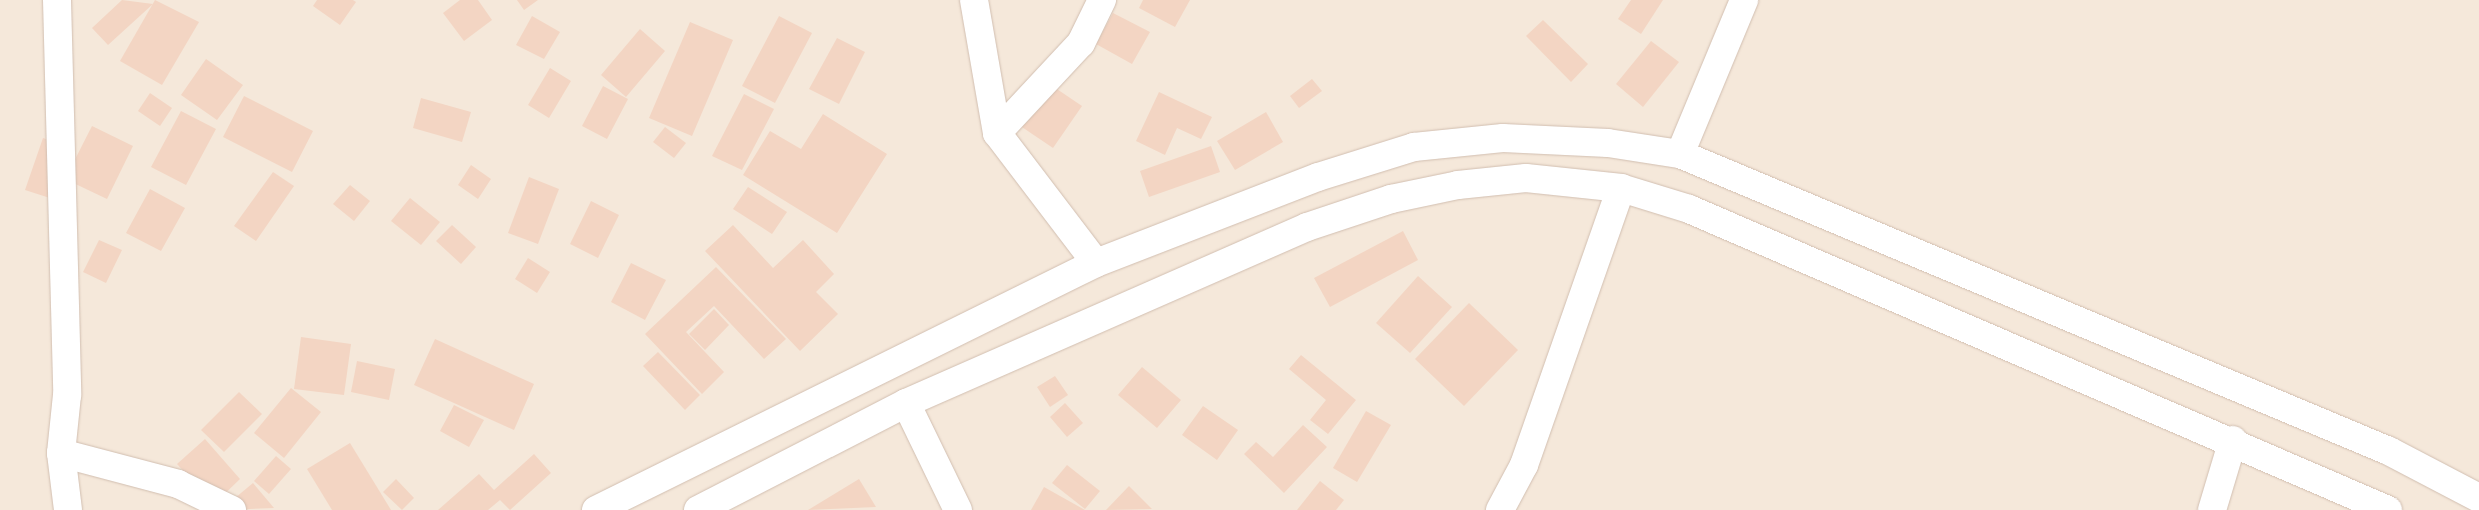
<!DOCTYPE html>
<style>
body{margin:0}
#map{position:relative;width:2479px;height:510px;overflow:hidden;background:#fdf6ec;font-family:Arial,sans-serif}
div>[style]{position:absolute}
.residential>*{inset:0;background:#f5e8da}
.building>*{inset:0;background:#f3d5c3}
.roads{filter:drop-shadow(0 0 1px #d1beb0) drop-shadow(0 0 1px #d1beb0)}
.minor>*{height:28px;margin:-14px;padding:0 14px;transform-origin:14px;border-radius:14px;background:#fff}
.tertiary>*{height:28px;margin:-14px;padding:0 14px;transform-origin:14px;border-radius:14px;background:#fff}
span{translate:-50% -50%;white-space:nowrap;text-align:center;line-height:1.15;-webkit-text-stroke:5px #fffaf3;paint-order:stroke}
</style>
<div id="map">
<div class="residential">
<i style="clip-path:polygon(0 0,2479px 0,2479px 510px,0 510px)"></i>
</div>
<div class="building">
<i style="clip-path:polygon(122px 0,153px 4px,108px 45px,92px 28px)"></i>
<i style="clip-path:polygon(155px 0,199px 22px,162px 85px,120px 61px)"></i>
<i style="clip-path:polygon(317px 0,353px 0,356px 2px,340px 25px,313px 6px)"></i>
<i style="clip-path:polygon(460px 0,478px 0,492px 20px,464px 41px,443px 13px)"></i>
<i style="clip-path:polygon(517px 0,538px 0,524px 10px)"></i>
<i style="clip-path:polygon(1143px 0,1190px 0,1175px 27px,1139px 8px)"></i>
<i style="clip-path:polygon(1631px 0,1663px 0,1641px 34px,1618px 19px)"></i>
<i style="clip-path:polygon(1113px 13px,1150px 32px,1132px 64px,1096px 44px)"></i>
<i style="clip-path:polygon(532px 16px,560px 32px,544px 59px,516px 45px)"></i>
<i style="clip-path:polygon(779px 16px,812px 33px,775px 103px,742px 86px)"></i>
<i style="clip-path:polygon(1543px 20px,1588px 64px,1571px 82px,1526px 36px)"></i>
<i style="clip-path:polygon(690px 22px,733px 40px,692px 136px,649px 118px)"></i>
<i style="clip-path:polygon(640px 29px,665px 51px,626px 97px,601px 75px)"></i>
<i style="clip-path:polygon(837px 38px,865px 52px,839px 104px,809px 89px)"></i>
<i style="clip-path:polygon(1651px 41px,1679px 62px,1643px 107px,1616px 84px)"></i>
<i style="clip-path:polygon(206px 59px,243px 85px,217px 120px,181px 95px)"></i>
<i style="clip-path:polygon(550px 68px,571px 81px,549px 118px,528px 105px)"></i>
<i style="clip-path:polygon(1042px 79px,1082px 106px,1053px 148px,1013px 121px)"></i>
<i style="clip-path:polygon(1312px 79px,1322px 91px,1299px 108px,1290px 96px)"></i>
<i style="clip-path:polygon(603px 86px,628px 99px,607px 139px,582px 126px)"></i>
<i style="clip-path:polygon(1159px 92px,1212px 117px,1201px 139px,1177px 128px,1165px 155px,1136px 141px)"></i>
<i style="clip-path:polygon(150px 93px,172px 108px,160px 126px,138px 111px)"></i>
<i style="clip-path:polygon(744px 94px,774px 109px,742px 170px,712px 156px)"></i>
<i style="clip-path:polygon(244px 96px,313px 131px,292px 172px,223px 137px)"></i>
<i style="clip-path:polygon(421px 98px,471px 112px,462px 142px,413px 128px)"></i>
<i style="clip-path:polygon(181px 111px,216px 129px,186px 185px,151px 167px)"></i>
<i style="clip-path:polygon(1266px 112px,1283px 142px,1235px 170px,1217px 141px)"></i>
<i style="clip-path:polygon(823px 114px,887px 154px,837px 233px,743px 175px,770px 131px,801px 149px)"></i>
<i style="clip-path:polygon(92px 126px,133px 146px,107px 199px,65px 179px)"></i>
<i style="clip-path:polygon(665px 127px,686px 143px,674px 158px,653px 142px)"></i>
<i style="clip-path:polygon(43px 138px,74px 149px,56px 200px,25px 190px)"></i>
<i style="clip-path:polygon(1211px 146px,1220px 172px,1149px 197px,1140px 171px)"></i>
<i style="clip-path:polygon(471px 165px,491px 179px,478px 199px,458px 185px)"></i>
<i style="clip-path:polygon(273px 172px,294px 186px,256px 241px,234px 226px)"></i>
<i style="clip-path:polygon(529px 177px,559px 189px,538px 244px,508px 233px)"></i>
<i style="clip-path:polygon(350px 185px,370px 201px,354px 221px,333px 204px)"></i>
<i style="clip-path:polygon(748px 187px,787px 212px,772px 234px,733px 209px)"></i>
<i style="clip-path:polygon(150px 189px,185px 208px,161px 251px,126px 233px)"></i>
<i style="clip-path:polygon(410px 198px,440px 222px,421px 245px,391px 221px)"></i>
<i style="clip-path:polygon(591px 201px,619px 215px,598px 258px,570px 244px)"></i>
<i style="clip-path:polygon(452px 225px,476px 247px,461px 264px,436px 241px)"></i>
<i style="clip-path:polygon(733px 225px,773px 268px,803px 240px,834px 274px,816px 292px,838px 314px,800px 351px,705px 251px)"></i>
<i style="clip-path:polygon(1403px 231px,1418px 260px,1330px 307px,1314px 278px)"></i>
<i style="clip-path:polygon(99px 240px,122px 250px,106px 283px,83px 272px)"></i>
<i style="clip-path:polygon(528px 258px,550px 272px,537px 293px,515px 279px)"></i>
<i style="clip-path:polygon(631px 263px,666px 280px,645px 320px,611px 302px)"></i>
<i style="clip-path:polygon(716px 267px,786px 339px,764px 359px,714px 306px,686px 332px,724px 372px,702px 394px,645px 334px)"></i>
<i style="clip-path:polygon(1418px 276px,1452px 307px,1410px 353px,1376px 323px)"></i>
<i style="clip-path:polygon(1469px 303px,1518px 350px,1464px 406px,1415px 359px)"></i>
<i style="clip-path:polygon(714px 309px,729px 325px,705px 350px,689px 334px)"></i>
<i style="clip-path:polygon(301px 337px,351px 344px,344px 395px,294px 389px)"></i>
<i style="clip-path:polygon(435px 339px,534px 384px,514px 430px,414px 385px)"></i>
<i style="clip-path:polygon(658px 352px,700px 395px,685px 410px,643px 366px)"></i>
<i style="clip-path:polygon(1301px 355px,1356px 400px,1328px 434px,1310px 420px,1326px 400px,1289px 369px)"></i>
<i style="clip-path:polygon(357px 361px,395px 369px,389px 400px,351px 392px)"></i>
<i style="clip-path:polygon(1142px 367px,1181px 400px,1157px 428px,1118px 395px)"></i>
<i style="clip-path:polygon(1055px 376px,1068px 395px,1050px 407px,1037px 387px)"></i>
<i style="clip-path:polygon(291px 388px,321px 412px,284px 458px,254px 433px)"></i>
<i style="clip-path:polygon(239px 392px,262px 414px,224px 452px,201px 430px)"></i>
<i style="clip-path:polygon(1065px 403px,1083px 423px,1067px 437px,1050px 417px)"></i>
<i style="clip-path:polygon(454px 405px,484px 420px,469px 447px,440px 431px)"></i>
<i style="clip-path:polygon(1203px 406px,1238px 430px,1217px 460px,1182px 435px)"></i>
<i style="clip-path:polygon(1366px 411px,1391px 425px,1357px 482px,1333px 468px)"></i>
<i style="clip-path:polygon(1303px 425px,1327px 447px,1284px 493px,1244px 454px,1256px 442px,1273px 457px)"></i>
<i style="clip-path:polygon(205px 439px,240px 479px,214px 504px,177px 464px)"></i>
<i style="clip-path:polygon(350px 443px,391px 510px,332px 510px,307px 469px)"></i>
<i style="clip-path:polygon(534px 454px,551px 473px,510px 510px,500px 500px,488px 510px,438px 510px,479px 474px,494px 490px)"></i>
<i style="clip-path:polygon(276px 456px,291px 469px,269px 494px,254px 481px)"></i>
<i style="clip-path:polygon(1067px 465px,1100px 491px,1085px 509px,1052px 483px)"></i>
<i style="clip-path:polygon(396px 479px,414px 498px,402px 510px,383px 492px)"></i>
<i style="clip-path:polygon(859px 479px,876px 507px,808px 510px)"></i>
<i style="clip-path:polygon(1320px 481px,1344px 500px,1336px 510px,1297px 510px)"></i>
<i style="clip-path:polygon(253px 483px,274px 508px,225px 510px,223px 508px)"></i>
<i style="clip-path:polygon(1129px 486px,1152px 509px,1106px 510px)"></i>
<i style="clip-path:polygon(1044px 487px,1085px 510px,1031px 510px)"></i>
</div>
<div class="roads">
<div class="minor">
<i style="left:57px;top:0;width:395px;rotate:88.5deg"></i>
<i style="left:67px;top:395px;width:58px;rotate:95.9deg"></i>
<i style="left:61px;top:453px;width:57px;rotate:83deg"></i>
<i style="left:974px;top:0;width:135px;rotate:80.2deg"></i>
<i style="left:997px;top:133px;width:163px;rotate:52.7deg"></i>
<i style="left:997px;top:133px;width:123px;rotate:-47deg"></i>
<i style="left:1081px;top:43px;width:48px;rotate:-64deg"></i>
<i style="left:1680px;top:154px;width:167px;rotate:-67.4deg"></i>
<i style="left:906px;top:403px;width:119px;rotate:64.1deg"></i>
<i style="left:61px;top:453px;width:121px;rotate:14.8deg"></i>
<i style="left:178px;top:484px;width:60px;rotate:25.7deg"></i>
<i style="left:1500px;top:510px;width:51px;rotate:-61.9deg"></i>
<i style="left:1524px;top:465px;width:293px;rotate:-70.7deg"></i>
<i style="left:2212px;top:510px;width:73px;rotate:-73.3deg"></i>
</div>
<div class="tertiary">
<i style="left:596px;top:510px;width:558px;rotate:-26.29deg"></i>
<i style="left:1096px;top:263px;width:238px;rotate:-21.2deg"></i>
<i style="left:1318px;top:177px;width:101px;rotate:-17.4deg"></i>
<i style="left:1414px;top:147px;width:89px;rotate:-5.8deg"></i>
<i style="left:1503px;top:138px;width:105px;rotate:2.7deg"></i>
<i style="left:1608px;top:143px;width:73px;rotate:8.7deg"></i>
<i style="left:1680px;top:154px;width:769px;rotate:22.73deg"></i>
<i style="left:2389px;top:451px;width:102px;rotate:27.6deg"></i>
<i style="left:698px;top:510px;width:234px;rotate:-27.2deg"></i>
<i style="left:906px;top:403px;width:438px;rotate:-23.7deg"></i>
<i style="left:1307px;top:227px;width:89px;rotate:-18.4deg"></i>
<i style="left:1391px;top:199px;width:68px;rotate:-11.8deg"></i>
<i style="left:1458px;top:185px;width:68px;rotate:-5.9deg"></i>
<i style="left:1526px;top:178px;width:96px;rotate:6deg"></i>
<i style="left:1621px;top:188px;width:71px;rotate:17.2deg"></i>
<i style="left:1689px;top:209px;width:761px;rotate:23.3deg"></i>
</div>
</div>
</div>
